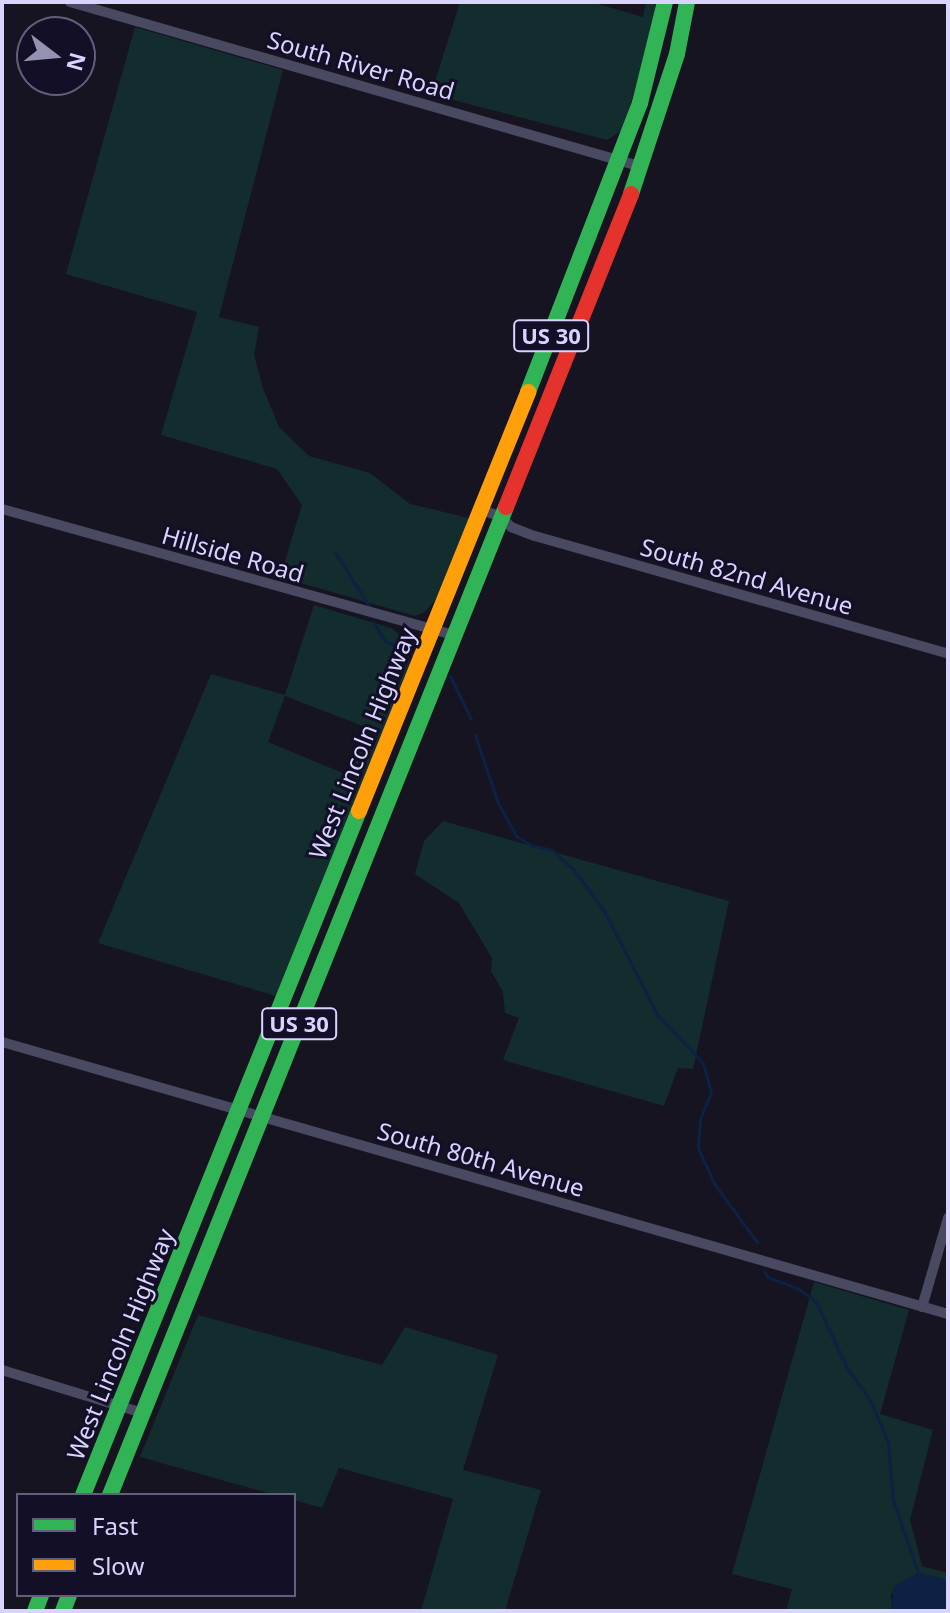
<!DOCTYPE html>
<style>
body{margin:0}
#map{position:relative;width:950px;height:1613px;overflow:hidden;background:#161421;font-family:"Noto Sans",sans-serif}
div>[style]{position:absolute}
.green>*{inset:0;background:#132c2d}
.water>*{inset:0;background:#0d2144}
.stream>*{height:3px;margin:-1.5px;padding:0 1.5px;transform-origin:1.5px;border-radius:1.5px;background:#0d2144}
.street>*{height:10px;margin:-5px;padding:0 5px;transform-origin:5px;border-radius:5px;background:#4a4962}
.fast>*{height:16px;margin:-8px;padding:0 8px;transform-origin:8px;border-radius:8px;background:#30b455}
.slow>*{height:16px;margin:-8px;padding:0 8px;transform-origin:8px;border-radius:8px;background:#ff9f0a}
.jam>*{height:16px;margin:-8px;padding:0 8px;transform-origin:8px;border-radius:8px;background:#e5322d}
span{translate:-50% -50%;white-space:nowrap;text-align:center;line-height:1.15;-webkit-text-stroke:6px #130f26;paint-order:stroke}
.shield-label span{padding:2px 6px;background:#130f26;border:2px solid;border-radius:6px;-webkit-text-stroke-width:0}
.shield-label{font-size:22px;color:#d9d4ff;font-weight:700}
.street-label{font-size:24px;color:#d9d4ff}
.frame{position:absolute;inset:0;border:4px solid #d9d4ff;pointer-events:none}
.legend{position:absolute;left:16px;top:1493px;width:280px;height:104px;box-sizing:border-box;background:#130f26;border:2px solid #625e7d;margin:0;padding:10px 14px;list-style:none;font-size:24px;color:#d9d4ff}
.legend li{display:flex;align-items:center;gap:16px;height:40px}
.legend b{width:40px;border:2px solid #625e7d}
.north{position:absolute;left:16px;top:16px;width:80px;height:80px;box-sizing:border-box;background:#130f26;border:2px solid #625e7d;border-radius:50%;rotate:106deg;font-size:22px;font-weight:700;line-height:32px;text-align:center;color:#d9d4ff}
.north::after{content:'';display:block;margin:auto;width:28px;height:36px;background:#9591b1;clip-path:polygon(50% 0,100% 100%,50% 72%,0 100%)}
</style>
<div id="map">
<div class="green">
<i style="clip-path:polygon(460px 2px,591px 2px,643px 17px,646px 2px,656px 2px,651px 38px,623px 130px,607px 140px,431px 94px)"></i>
<i style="clip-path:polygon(135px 27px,283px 70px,219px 317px,259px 327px,254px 355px,263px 388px,279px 427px,309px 456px,370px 473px,410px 504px,469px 518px,437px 598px,425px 612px,415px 616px,280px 577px,302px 505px,277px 469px,161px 435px,197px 312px,66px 274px)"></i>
<i style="clip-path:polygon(evenodd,314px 605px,391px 628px,405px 639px,410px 666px,276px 996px,98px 943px,211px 674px,285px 695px,314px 605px,285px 696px,368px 728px,350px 776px,268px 742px,285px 696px)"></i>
<i style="clip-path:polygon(443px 821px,729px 901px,693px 1069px,678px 1068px,664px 1106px,503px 1060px,519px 1018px,505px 1013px,503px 992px,491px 971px,492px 958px,459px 903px,415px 874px,424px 841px)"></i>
<i style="clip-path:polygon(814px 1282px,909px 1310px,880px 1414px,933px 1430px,910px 1520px,922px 1566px,948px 1573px,948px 1580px,918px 1573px,891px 1594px,892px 1611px,786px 1611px,792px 1589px,732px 1574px)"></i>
<i style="clip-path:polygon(198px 1315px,382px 1365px,405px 1327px,498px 1355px,463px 1470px,541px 1490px,505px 1611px,421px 1611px,453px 1499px,339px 1468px,322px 1508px,294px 1500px,294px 1495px,275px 1495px,140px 1457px)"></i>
</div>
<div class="water">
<i style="clip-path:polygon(918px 1573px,948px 1580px,948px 1611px,892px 1611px,893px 1587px)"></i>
</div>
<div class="stream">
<i style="left:335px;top:552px;width:66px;rotate:58deg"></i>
<i style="left:373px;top:622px;width:22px;rotate:58deg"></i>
<i style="left:385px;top:641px;width:31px;rotate:25deg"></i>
<i style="left:450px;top:676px;width:48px;rotate:64deg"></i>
<i style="left:475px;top:735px;width:72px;rotate:71.3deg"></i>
<i style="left:498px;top:803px;width:38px;rotate:61deg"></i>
<i style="left:516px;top:836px;width:17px;rotate:31deg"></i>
<i style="left:531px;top:845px;width:22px;rotate:13deg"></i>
<i style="left:552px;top:850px;width:30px;rotate:42deg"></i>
<i style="left:574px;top:870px;width:49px;rotate:53.4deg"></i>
<i style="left:603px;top:909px;width:118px;rotate:62.8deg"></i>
<i style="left:657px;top:1014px;width:67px;rotate:46.8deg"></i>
<i style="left:703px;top:1063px;width:31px;rotate:75deg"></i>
<i style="left:711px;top:1093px;width:28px;rotate:113deg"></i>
<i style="left:700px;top:1119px;width:29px;rotate:94deg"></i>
<i style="left:698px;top:1148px;width:41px;rotate:65.3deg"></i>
<i style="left:715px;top:1185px;width:71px;rotate:53.6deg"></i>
<i style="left:764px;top:1271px;width:7px;rotate:56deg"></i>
<i style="left:768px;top:1277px;width:33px;rotate:21deg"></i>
<i style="left:799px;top:1289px;width:21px;rotate:37deg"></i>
<i style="left:816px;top:1302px;width:73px;rotate:64.8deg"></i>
<i style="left:847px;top:1368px;width:39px;rotate:54deg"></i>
<i style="left:870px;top:1400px;width:46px;rotate:66.8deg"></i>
<i style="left:888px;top:1442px;width:57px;rotate:85deg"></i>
<i style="left:893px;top:1499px;width:78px;rotate:71.3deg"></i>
</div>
<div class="street">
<i style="left:70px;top:2px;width:595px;rotate:16.09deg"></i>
<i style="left:2px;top:509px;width:469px;rotate:15.6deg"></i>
<i style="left:481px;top:510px;width:20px;rotate:18deg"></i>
<i style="left:500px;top:516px;width:16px;rotate:45deg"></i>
<i style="left:511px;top:527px;width:26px;rotate:21deg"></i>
<i style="left:535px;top:536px;width:430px;rotate:15.9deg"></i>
<i style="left:2px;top:1042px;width:984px;rotate:16.04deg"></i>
<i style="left:922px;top:1307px;width:93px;rotate:-73.7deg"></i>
<i style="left:2px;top:1370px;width:147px;rotate:17deg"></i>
</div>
<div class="fast">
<i style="left:631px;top:194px;width:147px;rotate:-71.8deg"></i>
<i style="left:677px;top:54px;width:53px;rotate:-79.1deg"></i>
<i style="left:528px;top:392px;width:310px;rotate:-68.8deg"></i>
<i style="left:640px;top:103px;width:104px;rotate:-76.1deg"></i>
<i style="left:83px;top:1495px;width:738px;rotate:-68.03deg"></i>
<i style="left:110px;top:1495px;width:1064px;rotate:-68.16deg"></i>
<i style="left:35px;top:1611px;width:17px;rotate:-69deg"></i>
<i style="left:63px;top:1611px;width:17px;rotate:-69deg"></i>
</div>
<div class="slow">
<i style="left:359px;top:811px;width:452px;rotate:-68deg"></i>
</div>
<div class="jam">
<i style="left:506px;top:507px;width:337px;rotate:-68.2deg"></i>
</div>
<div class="shield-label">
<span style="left:551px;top:336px">US 30</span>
<span style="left:299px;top:1024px">US 30</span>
</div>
<div class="street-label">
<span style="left:361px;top:65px;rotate:16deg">South River Road</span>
<span style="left:233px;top:554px;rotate:16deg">Hillside Road</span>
<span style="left:747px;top:576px;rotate:16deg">South 82nd Avenue</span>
<span style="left:362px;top:743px;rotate:-68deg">West Lincoln Highway</span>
<span style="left:481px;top:1159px;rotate:16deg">South 80th Avenue</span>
<span style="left:120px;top:1344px;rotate:-68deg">West Lincoln Highway</span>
</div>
<div class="frame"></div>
<ul class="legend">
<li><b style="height:10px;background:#30b455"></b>Fast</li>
<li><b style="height:10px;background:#ff9f0a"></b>Slow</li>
</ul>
<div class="north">N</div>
</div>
